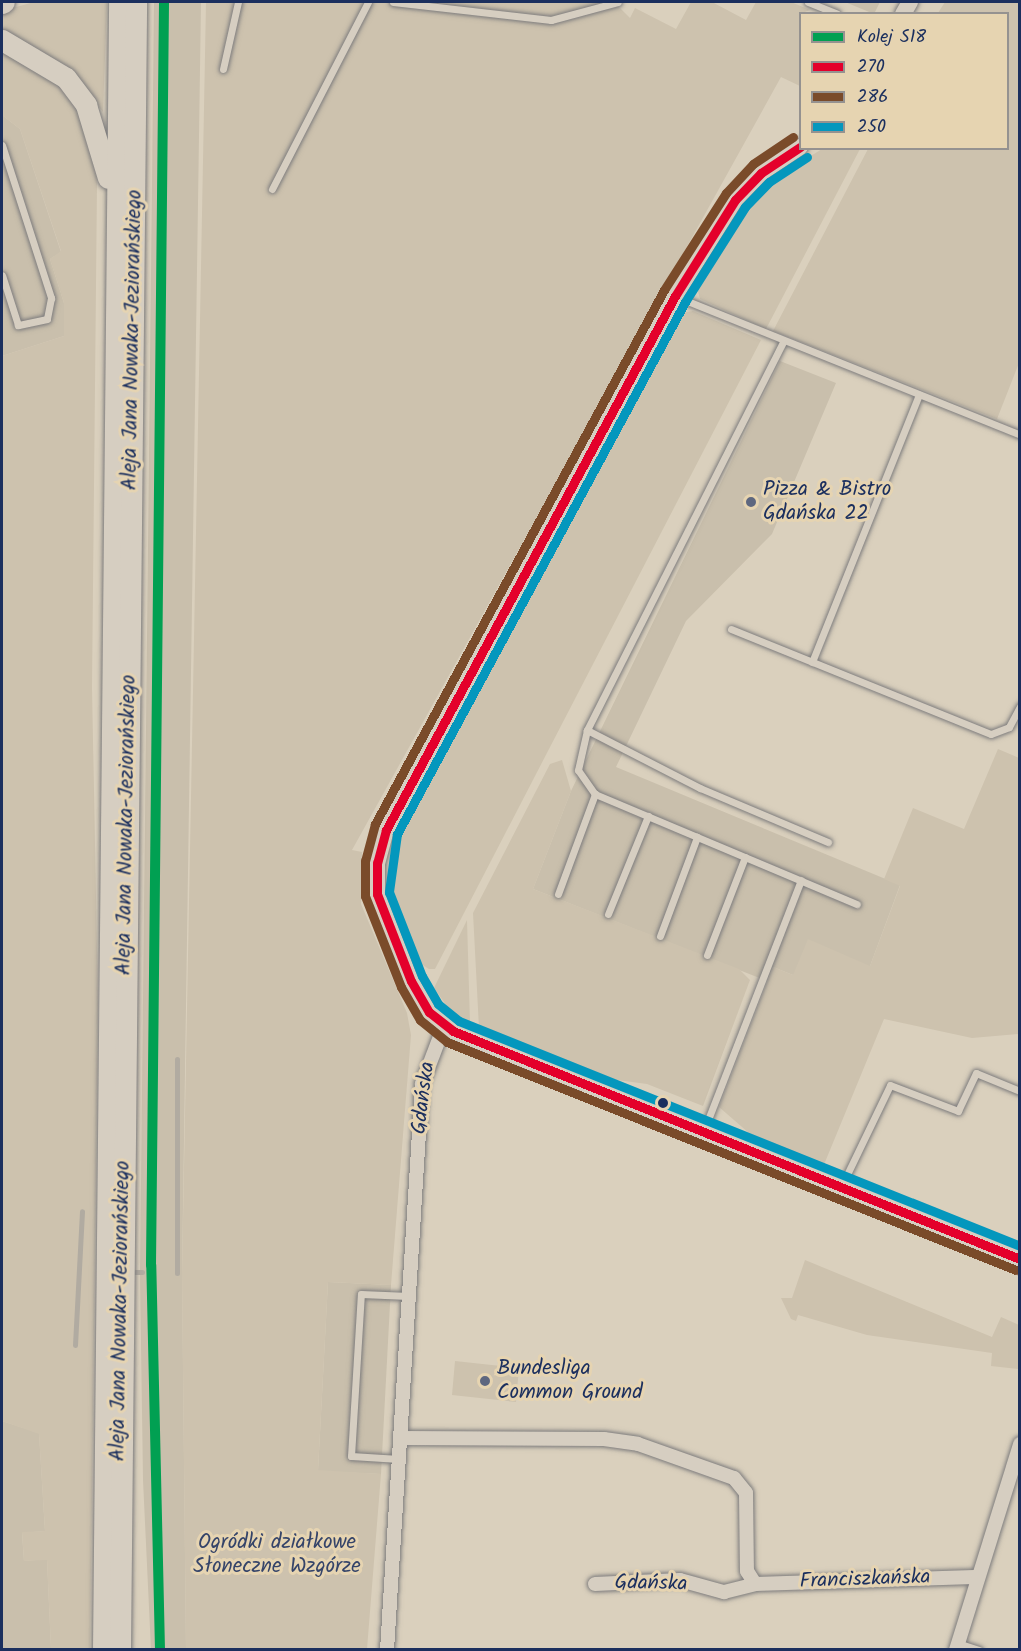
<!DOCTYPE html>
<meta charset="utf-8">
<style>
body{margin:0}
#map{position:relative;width:1021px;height:1651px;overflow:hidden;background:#dad0bd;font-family:Kalam,sans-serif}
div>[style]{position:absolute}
.built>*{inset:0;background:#c9bfac}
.green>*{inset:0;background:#cdc2ae}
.stream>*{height:5px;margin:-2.5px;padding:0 2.5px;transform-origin:2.5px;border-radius:2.5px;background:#b1aba1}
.roads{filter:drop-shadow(0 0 2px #7d7c7d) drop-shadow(0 0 2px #7d7c7d)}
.service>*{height:7px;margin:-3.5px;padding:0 3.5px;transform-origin:3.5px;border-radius:3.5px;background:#d6cec1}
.minor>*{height:14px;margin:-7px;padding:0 7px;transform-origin:7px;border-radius:7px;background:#d6cec1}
.tertiary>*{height:16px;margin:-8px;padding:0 8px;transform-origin:8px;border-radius:8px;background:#d6cec1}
.primary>*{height:21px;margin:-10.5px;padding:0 10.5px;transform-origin:10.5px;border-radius:10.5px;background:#d6cec1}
.bus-1>*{height:9px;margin:-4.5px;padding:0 4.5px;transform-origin:4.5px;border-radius:4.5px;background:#e4002b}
.bus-2>*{height:9px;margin:-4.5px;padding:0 4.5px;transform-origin:4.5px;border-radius:4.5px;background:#7a4b2a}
.bus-3>*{height:9px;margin:-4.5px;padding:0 4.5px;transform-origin:4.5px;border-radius:4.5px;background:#0497bd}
.rail-1>*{height:10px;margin:-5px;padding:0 5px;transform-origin:5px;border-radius:5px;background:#01a052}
.dots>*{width:16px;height:16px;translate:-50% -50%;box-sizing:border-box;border:3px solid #e6d4b1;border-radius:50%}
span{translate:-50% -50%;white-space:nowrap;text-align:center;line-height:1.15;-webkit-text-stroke:6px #e6d4b1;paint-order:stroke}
.street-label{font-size:21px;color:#1b2f5e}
.poi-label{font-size:21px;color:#1b2f5e}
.left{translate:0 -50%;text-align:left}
.park-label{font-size:21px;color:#354469}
.frame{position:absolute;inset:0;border:3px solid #1b2f5e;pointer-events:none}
.legend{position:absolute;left:799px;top:12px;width:210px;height:138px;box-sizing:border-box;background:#e6d4b1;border:2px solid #959290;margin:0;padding:8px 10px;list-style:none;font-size:18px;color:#1b2f5e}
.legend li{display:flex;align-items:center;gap:12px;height:30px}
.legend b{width:30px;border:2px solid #959290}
</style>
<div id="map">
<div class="built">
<i style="clip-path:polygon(154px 2px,201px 2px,182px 1274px,186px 1649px,151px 1650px,143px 1480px,140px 1274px)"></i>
<i style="clip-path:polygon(845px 2px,880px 2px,874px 14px)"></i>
<i style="clip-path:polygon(2px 115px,20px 129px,61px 252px,50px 259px,64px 303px,64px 336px,2px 356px)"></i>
<i style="clip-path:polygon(780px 361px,836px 383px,772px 534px,686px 621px,616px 767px,900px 885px,870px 966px,793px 975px,773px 967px,767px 981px,533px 889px,571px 791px)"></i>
<i style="clip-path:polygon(328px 1282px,391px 1285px,381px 1474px,318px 1471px)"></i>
<i style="clip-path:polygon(2px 1421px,39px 1433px,45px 1531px,22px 1533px,24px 1561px,47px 1559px,51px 1649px,2px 1650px)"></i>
</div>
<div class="green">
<i style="clip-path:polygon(34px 2px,107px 2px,103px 112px,69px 69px,2px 31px,2px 11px)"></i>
<i style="clip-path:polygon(206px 2px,614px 2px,630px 18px,635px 8px,676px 29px,691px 2px,712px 2px,746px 20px,756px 2px,791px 2px,810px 10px,800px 14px,800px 86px,781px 77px,352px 850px,362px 852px,361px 904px,407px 1013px,411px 1035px,391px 1285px,328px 1282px,318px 1470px,381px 1474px,367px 1649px,186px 1649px,182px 1274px)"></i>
<i style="clip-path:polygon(945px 2px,1019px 2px,1019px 363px,997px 419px,773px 331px,868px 149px,1008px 148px,1008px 14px,938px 13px)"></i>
<i style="clip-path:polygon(2px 47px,71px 92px,96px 165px,97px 185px,92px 688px,98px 1001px,90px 1649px,51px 1649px,47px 1560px,24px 1561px,22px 1532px,45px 1531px,39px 1434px,2px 1421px,2px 356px,64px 336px,64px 303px,50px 259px,61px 251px,20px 129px,2px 115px)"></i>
<i style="clip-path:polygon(822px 149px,860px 149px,766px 329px,700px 299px,696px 284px,746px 205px,774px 179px)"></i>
<i style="clip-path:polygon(693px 311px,761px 340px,435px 969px,429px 969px,413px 959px,390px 900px,397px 838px,672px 325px,681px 313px)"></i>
<i style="clip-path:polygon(998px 749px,1019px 758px,1019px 1034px,972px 1038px,884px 1019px,823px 1167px,757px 1140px,719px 1107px,773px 967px,793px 975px,808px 939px,870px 966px,900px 886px,884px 879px,913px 808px,964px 829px)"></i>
<i style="clip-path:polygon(562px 760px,571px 791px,533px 889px,739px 969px,750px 980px,703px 1106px,647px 1084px,602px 1078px,479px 1028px,473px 913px,550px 764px)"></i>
<i style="clip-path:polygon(467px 920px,470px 1023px,449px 1009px,434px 988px)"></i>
<i style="clip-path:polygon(805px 1260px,992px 1337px,1001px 1317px,1019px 1325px,1019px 1369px,991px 1366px,992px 1353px,867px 1335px,798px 1315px,796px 1321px,791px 1319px,781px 1298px,792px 1298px)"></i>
<i style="clip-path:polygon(455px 1361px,519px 1368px,516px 1402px,452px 1395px)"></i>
</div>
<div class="stream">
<i style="left:135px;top:1272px;width:7px"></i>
<i style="left:177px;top:1273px;width:214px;rotate:-90deg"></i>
<i style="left:75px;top:1345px;width:134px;rotate:-87deg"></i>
</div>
<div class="roads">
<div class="service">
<i style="left:393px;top:2px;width:159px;rotate:6.5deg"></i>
<i style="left:551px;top:20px;width:69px;rotate:-15deg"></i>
<i style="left:808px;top:2px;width:31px;rotate:22deg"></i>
<i style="left:223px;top:69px;width:69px;rotate:-77.4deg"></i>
<i style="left:2px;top:145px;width:161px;rotate:72.2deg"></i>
<i style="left:51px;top:298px;width:21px;rotate:101deg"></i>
<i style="left:47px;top:319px;width:30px;rotate:168deg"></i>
<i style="left:18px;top:325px;width:52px;rotate:-107.7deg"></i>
<i style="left:272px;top:189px;width:210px;rotate:-62.8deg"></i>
<i style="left:675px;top:296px;width:372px;rotate:21.9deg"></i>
<i style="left:783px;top:342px;width:435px;rotate:116.8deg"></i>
<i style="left:587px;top:730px;width:41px;rotate:102.7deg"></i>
<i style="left:578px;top:770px;width:29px;rotate:55deg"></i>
<i style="left:595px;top:794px;width:284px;rotate:22.8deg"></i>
<i style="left:731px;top:629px;width:280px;rotate:22deg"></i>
<i style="left:991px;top:734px;width:19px;rotate:-21deg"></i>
<i style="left:1009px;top:727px;width:24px;rotate:-62deg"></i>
<i style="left:812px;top:662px;width:288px;rotate:-68.2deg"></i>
<i style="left:587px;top:730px;width:127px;rotate:27.2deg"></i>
<i style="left:700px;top:788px;width:139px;rotate:22.9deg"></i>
<i style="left:558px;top:894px;width:107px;rotate:-69.7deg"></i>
<i style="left:608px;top:914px;width:106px;rotate:-67.8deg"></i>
<i style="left:660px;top:936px;width:106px;rotate:-69.5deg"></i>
<i style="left:707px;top:955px;width:105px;rotate:-68.8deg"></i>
<i style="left:704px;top:1130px;width:268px;rotate:-68.8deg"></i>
<i style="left:841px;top:1187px;width:113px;rotate:-64.3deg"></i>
<i style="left:890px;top:1085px;width:73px;rotate:20.9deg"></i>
<i style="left:958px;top:1111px;width:42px;rotate:-64.7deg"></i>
<i style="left:976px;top:1073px;width:48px;rotate:22.2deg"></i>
<i style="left:399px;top:1459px;width:48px;rotate:-176.4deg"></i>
<i style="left:351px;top:1456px;width:162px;rotate:-86.5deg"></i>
<i style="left:361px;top:1294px;width:48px;rotate:2.4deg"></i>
<i style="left:957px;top:1643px;width:23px;rotate:18deg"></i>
</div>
<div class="minor">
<i style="left:400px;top:1438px;width:204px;rotate:0.3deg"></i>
<i style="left:604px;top:1439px;width:34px;rotate:8deg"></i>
<i style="left:638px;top:1444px;width:102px;rotate:19.5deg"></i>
<i style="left:734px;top:1478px;width:19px;rotate:51deg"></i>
<i style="left:746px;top:1493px;width:78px;rotate:89.3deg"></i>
<i style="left:747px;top:1571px;width:15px;rotate:58deg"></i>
<i style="left:595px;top:1584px;width:85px;rotate:-2.7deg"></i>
<i style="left:680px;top:1580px;width:46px;rotate:15.3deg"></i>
<i style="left:724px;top:1592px;width:32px;rotate:-14deg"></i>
<i style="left:755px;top:1584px;width:219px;rotate:-1.8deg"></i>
<i style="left:387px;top:1650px;width:567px;rotate:-86.46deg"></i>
<i style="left:422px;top:1084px;width:62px;rotate:-69.2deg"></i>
<i style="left:956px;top:1650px;width:216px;rotate:-72.7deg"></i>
</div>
<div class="tertiary">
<i style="left:903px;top:14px;width:14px;rotate:-60deg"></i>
<i style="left:800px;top:147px;width:47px;rotate:146.3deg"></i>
<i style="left:761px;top:173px;width:37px;rotate:134deg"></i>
<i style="left:735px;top:200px;width:113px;rotate:122deg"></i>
<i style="left:675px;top:296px;width:607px;rotate:118.42deg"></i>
<i style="left:386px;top:830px;width:34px;rotate:105deg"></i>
<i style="left:377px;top:863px;width:31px;rotate:90deg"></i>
<i style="left:377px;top:894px;width:93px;rotate:68.7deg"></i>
<i style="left:411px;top:981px;width:36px;rotate:60deg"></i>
<i style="left:429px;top:1012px;width:31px;rotate:38deg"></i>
<i style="left:453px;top:1031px;width:611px;rotate:21.91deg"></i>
</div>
<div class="primary">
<i style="left:2px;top:3px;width:2px;rotate:-27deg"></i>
<i style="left:2px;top:40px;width:74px;rotate:30.7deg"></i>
<i style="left:66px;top:78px;width:34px;rotate:53deg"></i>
<i style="left:86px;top:105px;width:76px;rotate:73.2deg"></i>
<i style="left:103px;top:1650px;width:1648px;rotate:-89.44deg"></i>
<i style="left:120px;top:1650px;width:1648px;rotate:-89.44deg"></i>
</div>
</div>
<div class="bus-1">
<i style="left:800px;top:147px;width:47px;rotate:146.3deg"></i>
<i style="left:761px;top:173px;width:37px;rotate:134deg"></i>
<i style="left:735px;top:200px;width:113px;rotate:122deg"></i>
<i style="left:675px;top:296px;width:607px;rotate:118.42deg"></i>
<i style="left:386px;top:830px;width:34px;rotate:105deg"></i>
<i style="left:377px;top:863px;width:31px;rotate:90deg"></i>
<i style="left:377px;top:894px;width:93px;rotate:68.7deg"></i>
<i style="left:411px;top:981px;width:36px;rotate:60deg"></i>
<i style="left:429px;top:1012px;width:31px;rotate:38deg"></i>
<i style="left:453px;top:1031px;width:611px;rotate:21.91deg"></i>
</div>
<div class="bus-2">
<i style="left:793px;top:137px;width:48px;rotate:146deg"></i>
<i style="left:753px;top:164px;width:40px;rotate:133deg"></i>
<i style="left:726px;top:193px;width:115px;rotate:122.6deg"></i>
<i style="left:664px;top:290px;width:607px;rotate:118.42deg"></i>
<i style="left:375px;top:824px;width:38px;rotate:105deg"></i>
<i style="left:365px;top:861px;width:35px;rotate:90deg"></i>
<i style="left:365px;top:896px;width:98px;rotate:68.4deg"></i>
<i style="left:401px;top:987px;width:38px;rotate:60deg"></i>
<i style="left:420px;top:1020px;width:35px;rotate:39deg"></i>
<i style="left:447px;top:1042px;width:613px;rotate:21.84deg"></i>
</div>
<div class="bus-3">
<i style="left:807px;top:157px;width:45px;rotate:146.7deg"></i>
<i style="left:769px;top:182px;width:35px;rotate:134deg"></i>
<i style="left:745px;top:207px;width:112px;rotate:122.3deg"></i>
<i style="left:685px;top:302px;width:605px;rotate:118.43deg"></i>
<i style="left:397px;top:834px;width:59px;rotate:97.9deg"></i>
<i style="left:389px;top:892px;width:90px;rotate:68.6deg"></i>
<i style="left:422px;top:976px;width:32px;rotate:60deg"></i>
<i style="left:438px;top:1004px;width:27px;rotate:39deg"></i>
<i style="left:459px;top:1021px;width:604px;rotate:21.85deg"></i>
</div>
<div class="rail-1">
<i style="left:160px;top:1650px;width:385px;rotate:-91.3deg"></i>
<i style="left:151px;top:1265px;width:1263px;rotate:-89.41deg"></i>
</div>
<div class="dots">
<i style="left:751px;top:502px;background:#5e677f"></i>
<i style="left:663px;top:1103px;background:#1b2f5e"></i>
<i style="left:485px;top:1381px;background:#5e677f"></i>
</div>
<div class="street-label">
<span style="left:133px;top:340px;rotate:-89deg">Aleja Jana Nowaka-Jeziorańskiego</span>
<span style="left:127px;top:825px;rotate:-89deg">Aleja Jana Nowaka-Jeziorańskiego</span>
<span style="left:424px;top:1098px;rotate:-83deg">Gdańska</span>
<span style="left:121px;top:1311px;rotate:-89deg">Aleja Jana Nowaka-Jeziorańskiego</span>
<span style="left:865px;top:1580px;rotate:-2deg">Franciszkańska</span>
<span style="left:651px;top:1584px;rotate:1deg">Gdańska</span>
</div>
<div class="poi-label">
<span class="left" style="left:763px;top:502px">Pizza &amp; Bistro<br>Gdańska 22</span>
<span class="left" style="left:497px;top:1381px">Bundesliga<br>Common Ground</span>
</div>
<div class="park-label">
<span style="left:277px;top:1555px">Ogródki działkowe<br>Słoneczne Wzgórze</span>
</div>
<div class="frame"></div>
<ul class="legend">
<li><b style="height:8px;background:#01a052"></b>Kolej S18</li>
<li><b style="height:8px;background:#e4002b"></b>270</li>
<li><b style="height:8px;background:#7a4b2a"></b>286</li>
<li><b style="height:8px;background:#0497bd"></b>250</li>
</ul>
</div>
